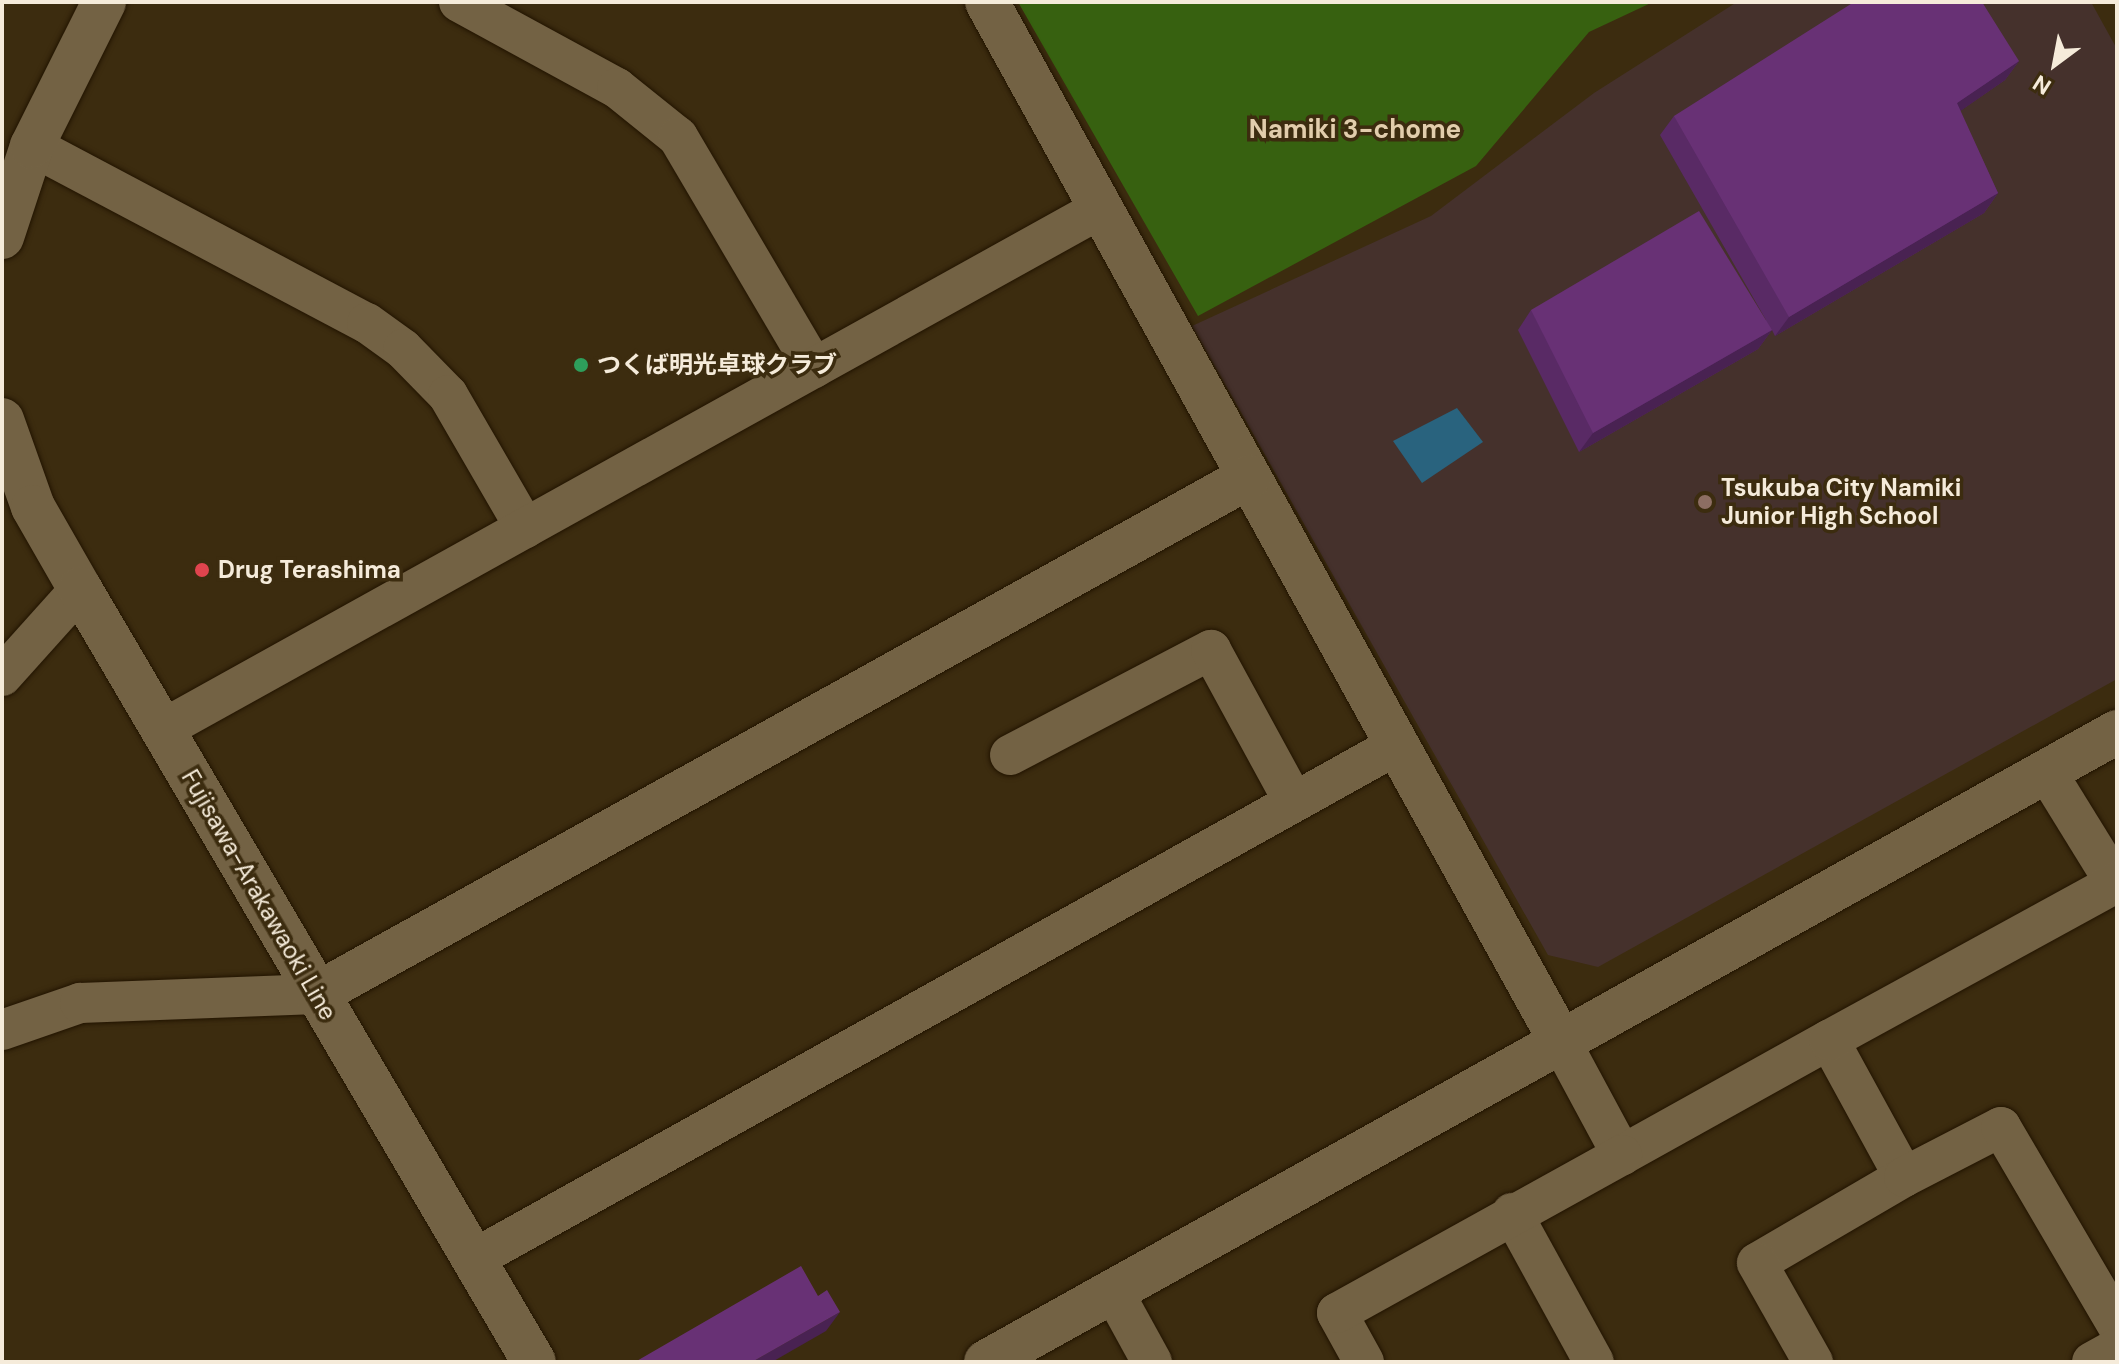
<!DOCTYPE html>
<meta charset="utf-8">
<style>
body{margin:0}
#map{position:relative;width:2119px;height:1364px;overflow:hidden;background:#3c2c0f;font-family:"DM Sans","Noto Sans JP",sans-serif}
div>[style]{position:absolute}
.education>*{inset:0;background:#45312c}
.green>*{inset:0;background:#376110}
.water>*{inset:0;background:#29637e}
.roads{filter:drop-shadow(0 0 2px #221400) drop-shadow(0 0 2px #221400)}
.minor>*{height:40px;margin:-20px;padding:0 20px;transform-origin:20px;border-radius:20px;background:#736244}
.tertiary>*{height:44px;margin:-22px;padding:0 22px;transform-origin:22px;border-radius:22px;background:#736244}
.secondary>*{height:44px;margin:-22px;padding:0 22px;transform-origin:22px;border-radius:22px;background:#736244}
.wall>*{inset:0;background:#592a65}
.shaded-wall>*{inset:0;background:#492252}
.building>*{inset:0;background:#683175}
.dots>*{width:22px;height:22px;translate:-50% -50%;box-sizing:border-box;border:4px solid #3c2c0f;border-radius:50%}
span{translate:-50% -50%;white-space:nowrap;text-align:center;line-height:1.15;-webkit-text-stroke:7px #3c2c0f;paint-order:stroke}
.poi-label{font-size:24px;color:#f5ebda;font-weight:700}
.left{translate:0 -50%;text-align:left}
.street-label{font-size:24px;color:#f5ebda}
.neighbourhood-label{font-size:26px;color:#e1cdac;font-weight:700}
.frame{position:absolute;inset:0;border:4px solid #f5ebda;pointer-events:none}
.north{position:absolute;left:2015px;top:24px;width:80px;height:80px;-webkit-text-stroke:6px #3c2c0f;paint-order:stroke;rotate:212deg;font-size:22px;font-weight:700;line-height:32px;text-align:center;color:#f5ebda}
.north::after{content:'';display:block;margin:auto;width:28px;height:36px;background:#f5ebda;clip-path:polygon(50% 0,100% 100%,50% 72%,0 100%)}
</style>
<div id="map">
<div class="education">
<i style="clip-path:polygon(1737px 2px,2091px 2px,2117px 49px,2117px 679px,1598px 967px,1548px 955px,1192px 326px,1431px 216px,1594px 93px)"></i>
</div>
<div class="green">
<i style="clip-path:polygon(1018px 2px,1653px 2px,1589px 32px,1476px 166px,1198px 316px)"></i>
</div>
<div class="water">
<i style="clip-path:polygon(1457px 408px,1483px 442px,1422px 483px,1393px 441px)"></i>
</div>
<div class="roads">
<div class="minor">
<i style="left:459px;top:2px;width:180px;rotate:28.6deg"></i>
<i style="left:617px;top:88px;width:78px;rotate:38.8deg"></i>
<i style="left:678px;top:137px;width:268px;rotate:59.5deg"></i>
<i style="left:32px;top:146px;width:379px;rotate:27.9deg"></i>
<i style="left:367px;top:323px;width:44px;rotate:35.8deg"></i>
<i style="left:403px;top:349px;width:64px;rotate:45.6deg"></i>
<i style="left:448px;top:395px;width:154px;rotate:59.9deg"></i>
<i style="left:2px;top:676px;width:117px;rotate:-48.1deg"></i>
<i style="left:163px;top:729px;width:1072px;rotate:-29.03deg"></i>
<i style="left:1010px;top:755px;width:227px;rotate:-27.6deg"></i>
<i style="left:1211px;top:650px;width:173px;rotate:61.4deg"></i>
<i style="left:2046px;top:771px;width:135px;rotate:58.3deg"></i>
<i style="left:2px;top:1030px;width:83px;rotate:-19.1deg"></i>
<i style="left:80px;top:1003px;width:237px;rotate:-2.2deg"></i>
<i style="left:1560px;top:1040px;width:131px;rotate:61.7deg"></i>
<i style="left:1622px;top:1155px;width:237px;rotate:-29.1deg"></i>
<i style="left:1829px;top:1040px;width:156px;rotate:61.3deg"></i>
<i style="left:1904px;top:1177px;width:170px;rotate:149.7deg"></i>
<i style="left:1757px;top:1263px;width:114px;rotate:60.5deg"></i>
<i style="left:1829px;top:1040px;width:328px;rotate:-28.7deg"></i>
<i style="left:1904px;top:1177px;width:109px;rotate:-27.3deg"></i>
<i style="left:2001px;top:1127px;width:229px;rotate:59.6deg"></i>
<i style="left:1512px;top:1213px;width:170px;rotate:61.2deg"></i>
<i style="left:472px;top:1260px;width:1059px;rotate:-29.11deg"></i>
<i style="left:1114px;top:1293px;width:79px;rotate:61.2deg"></i>
<i style="left:1364px;top:1362px;width:56px;rotate:-118.9deg"></i>
<i style="left:1337px;top:1313px;width:326px;rotate:-29deg"></i>
<i style="left:2092px;top:1362px;width:29px;rotate:-29deg"></i>
</div>
<div class="tertiary">
<i style="left:987px;top:2px;width:1186px;rotate:61.1deg"></i>
<i style="left:317px;top:994px;width:1066px;rotate:-29.02deg"></i>
<i style="left:986px;top:1362px;width:1295px;rotate:-29.12deg"></i>
</div>
<div class="secondary">
<i style="left:2px;top:237px;width:96px;rotate:-71.8deg"></i>
<i style="left:32px;top:146px;width:161px;rotate:-63.4deg"></i>
<i style="left:2px;top:420px;width:92px;rotate:70.4deg"></i>
<i style="left:33px;top:507px;width:95px;rotate:60.2deg"></i>
<i style="left:80px;top:589px;width:896px;rotate:59.57deg"></i>
</div>
</div>
<div class="wall">
<i style="clip-path:polygon(2019px 61px,2005px 80px,1960px 111px,1998px 193px,1984px 213px,1775px 336px,1772px 330px,1758px 349px,1579px 452px,1518px 330px,1531px 310px,1766px 320px,1660px 135px,1674px 116px)"></i>
</div>
<div class="shaded-wall">
<i style="clip-path:polygon(2019px 61px,2005px 80px,1943px 123px,1957px 103px)"></i>
<i style="clip-path:polygon(1998px 193px,1984px 213px,1775px 336px,1789px 317px)"></i>
<i style="clip-path:polygon(1772px 330px,1758px 349px,1579px 452px,1593px 433px)"></i>
<i style="clip-path:polygon(840px 1312px,826px 1331px,772px 1362px,752px 1362px)"></i>
</div>
<div class="building">
<i style="clip-path:polygon(1854px 2px,1982px 2px,2019px 61px,1957px 103px,1998px 193px,1789px 317px,1674px 116px)"></i>
<i style="clip-path:polygon(1699px 211px,1772px 330px,1593px 433px,1531px 310px)"></i>
<i style="clip-path:polygon(801px 1266px,818px 1296px,827px 1290px,840px 1312px,752px 1362px,635px 1362px)"></i>
</div>
<div class="dots">
<i style="left:581px;top:365px;background:#2e9e5b"></i>
<i style="left:1705px;top:502px;background:#8d6e63"></i>
<i style="left:202px;top:570px;background:#e0444e"></i>
</div>
<div class="poi-label">
<span class="left" style="left:597px;top:365px">つくば明光卓球クラブ</span>
<span class="left" style="left:1721px;top:502px">Tsukuba City Namiki<br>Junior High School</span>
<span class="left" style="left:218px;top:570px">Drug Terashima</span>
</div>
<div class="street-label">
<span style="left:259px;top:895px;rotate:60deg">Fujisawa-Arakawaoki Line</span>
</div>
<div class="neighbourhood-label">
<span style="left:1355px;top:130px">Namiki 3-chome</span>
</div>
<div class="frame"></div>
<div class="north">N</div>
</div>
